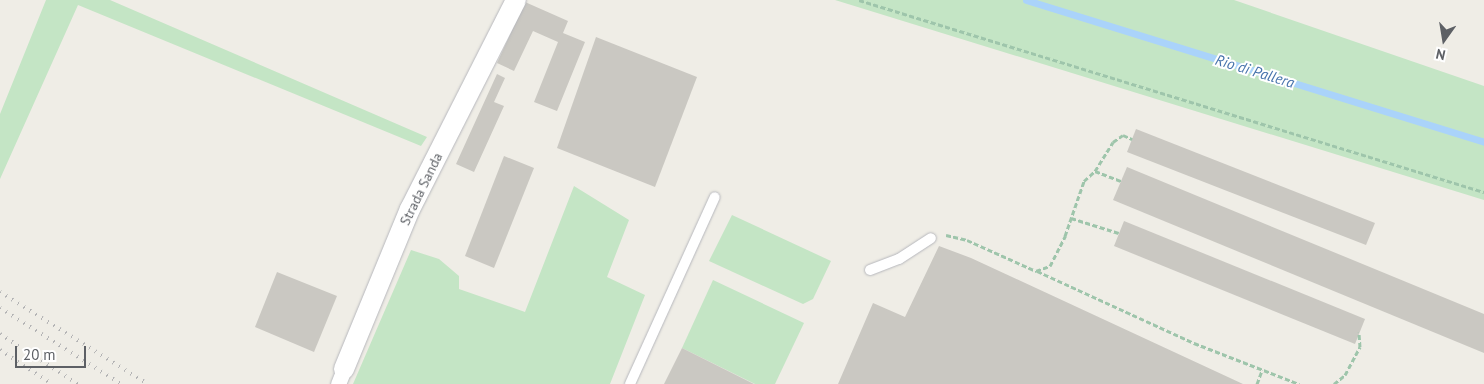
<!DOCTYPE html>
<style>
body{margin:0}
#map{position:relative;width:1484px;height:384px;overflow:hidden;background:#efede6;font-family:"PT Sans",sans-serif}
div>[style]{position:absolute}
.green>*{inset:0;background:#c4e5c5}
.stream>*{height:7px;margin:-3.5px;padding:0 3.5px;transform-origin:3.5px;border-radius:3.5px;background:#aad3fa}
.building>*{inset:0;background:#cac8c2}
.path>*{height:3px;margin-top:-1.5px;transform-origin:0;background:repeating-linear-gradient(90deg,#9ec5ab 0 5px,transparent 0 7.5px)}
.roads{filter:drop-shadow(0 0 1px #b6b7bc) drop-shadow(0 0 1px #b6b7bc)}
.service>*{height:10px;margin:-5px;padding:0 5px;transform-origin:5px;border-radius:5px;background:#fff}
.pedestrian>*{height:15px;margin:-7.5px;padding:0 7.5px;transform-origin:7.5px;border-radius:7.5px;background:#fff}
.minor>*{height:20px;margin:-10px;padding:0 10px;transform-origin:10px;border-radius:10px;background:#fff}
.rail>*{height:4px;margin-top:-2px;transform-origin:0;background:repeating-linear-gradient(90deg,#b4b4b5 0 1px,transparent 0 7px)}
span{translate:-50% -50%;white-space:nowrap;text-align:center;line-height:1.15;-webkit-text-stroke:4px #fff;paint-order:stroke}
.street-label{font-size:14px;color:#5d6065}
.water-label{font-size:15px;color:#4773ac;font-style:italic}
.north{position:absolute;left:1419px;top:15px;width:50px;height:50px;-webkit-text-stroke:4px #fff;paint-order:stroke;rotate:193deg;font-size:14px;font-weight:700;line-height:20px;text-align:center;color:#5d6065}
.north::after{content:'';display:block;margin:auto;width:18px;height:22px;background:#5d6065;clip-path:polygon(50% 0,100% 100%,50% 72%,0 100%)}
.scale{position:absolute;left:15px;top:346px;width:71px;height:22px;box-sizing:border-box;border:2px solid #5d6065;border-top:0;padding-left:6px;font-size:15px;line-height:18px;white-space:nowrap;color:#5d6065;-webkit-text-stroke:4px #fff;paint-order:stroke}
</style>
<div id="map">
<div class="green">
<i style="clip-path:polygon(46px 0,110px 0,427px 137px,421px 146px,78px 5px,0 179px,0 114px)"></i>
<i style="clip-path:polygon(835px 0,1234px 0,1484px 86px,1484px 200px)"></i>
<i style="clip-path:polygon(574px 186px,629px 220px,607px 277px,645px 295px,610px 384px,353px 384px,411px 250px,439px 259px,459px 276px,459px 289px,525px 312px)"></i>
<i style="clip-path:polygon(732px 215px,831px 261px,813px 299px,803px 304px,709px 261px)"></i>
<i style="clip-path:polygon(713px 280px,804px 323px,775px 384px,755px 384px,682px 348px)"></i>
</div>
<div class="stream">
<i style="left:1026px;top:0;width:480px;rotate:17.2deg"></i>
</div>
<div class="building">
<i style="clip-path:polygon(525px 2px,568px 21px,563px 33px,585px 42px,557px 111px,534px 102px,558px 42px,533px 31px,514px 71px,497px 63px)"></i>
<i style="clip-path:polygon(596px 37px,697px 77px,655px 187px,557px 148px)"></i>
<i style="clip-path:polygon(497px 74px,505px 78px,494px 102px,504px 106px,474px 172px,456px 164px)"></i>
<i style="clip-path:polygon(1136px 129px,1375px 223px,1366px 245px,1127px 152px)"></i>
<i style="clip-path:polygon(504px 156px,534px 168px,494px 268px,465px 256px)"></i>
<i style="clip-path:polygon(1127px 167px,1484px 314px,1484px 353px,1113px 200px)"></i>
<i style="clip-path:polygon(1124px 221px,1365px 319px,1355px 344px,1114px 246px)"></i>
<i style="clip-path:polygon(939px 246px,971px 258px,1243px 384px,838px 384px,873px 303px,905px 317px)"></i>
<i style="clip-path:polygon(277px 272px,337px 296px,314px 352px,255px 327px)"></i>
<i style="clip-path:polygon(682px 348px,754px 384px,664px 384px)"></i>
</div>
<div class="path">
<i style="left:859px;top:0;width:654px;rotate:17.08deg"></i>
<i style="left:1095px;top:171px;width:28px;rotate:21deg"></i>
<i style="left:1071px;top:218px;width:50px;rotate:17.4deg"></i>
<i style="left:946px;top:235px;width:22px;rotate:13deg"></i>
<i style="left:967px;top:240px;width:76px;rotate:24.2deg"></i>
<i style="left:1036px;top:271px;width:15px;rotate:-20deg"></i>
<i style="left:1050px;top:266px;width:34px;rotate:-63deg"></i>
<i style="left:1065px;top:236px;width:58px;rotate:-70.9deg"></i>
<i style="left:1084px;top:181px;width:15px;rotate:-42deg"></i>
<i style="left:1095px;top:171px;width:34px;rotate:-58deg"></i>
<i style="left:1113px;top:142px;width:12px;rotate:-35deg"></i>
<i style="left:1123px;top:135px;width:10px;rotate:24deg"></i>
<i style="left:1037px;top:271px;width:173px;rotate:24.6deg"></i>
<i style="left:1194px;top:343px;width:113px;rotate:21.3deg"></i>
<i style="left:1257px;top:384px;width:15px;rotate:-70deg"></i>
<i style="left:1334px;top:384px;width:14px;rotate:-39deg"></i>
<i style="left:1345px;top:375px;width:32px;rotate:-62deg"></i>
<i style="left:1360px;top:347px;width:15px;rotate:-94deg"></i>
</div>
<div class="roads">
<div class="service">
<i style="left:870px;top:270px;width:31px;rotate:-21deg"></i>
<i style="left:899px;top:259px;width:38px;rotate:-33deg"></i>
<i style="left:630px;top:384px;width:205px;rotate:-65.6deg"></i>
</div>
<div class="pedestrian">
<i style="left:338px;top:384px;width:16px;rotate:-68deg"></i>
</div>
<div class="minor">
<i style="left:344px;top:369px;width:173px;rotate:-67.6deg"></i>
<i style="left:410px;top:209px;width:234px;rotate:-63.1deg"></i>
</div>
</div>
<div class="rail">
<i style="left:0;top:292px;width:174px;rotate:31.9deg"></i>
<i style="left:0;top:308px;width:143px;rotate:32.1deg"></i>
<i style="left:0;top:334px;width:93px;rotate:32.7deg"></i>
<i style="left:0;top:350px;width:62px;rotate:33.2deg"></i>
</div>
<div class="street-label">
<span style="left:421px;top:189px;rotate:-64deg">Strada Sanda</span>
</div>
<div class="water-label">
<span style="left:1255px;top:71px;rotate:17deg">Rio di Pallera</span>
</div>
<div class="north">N</div>
<div class="scale">20 m</div>
</div>
